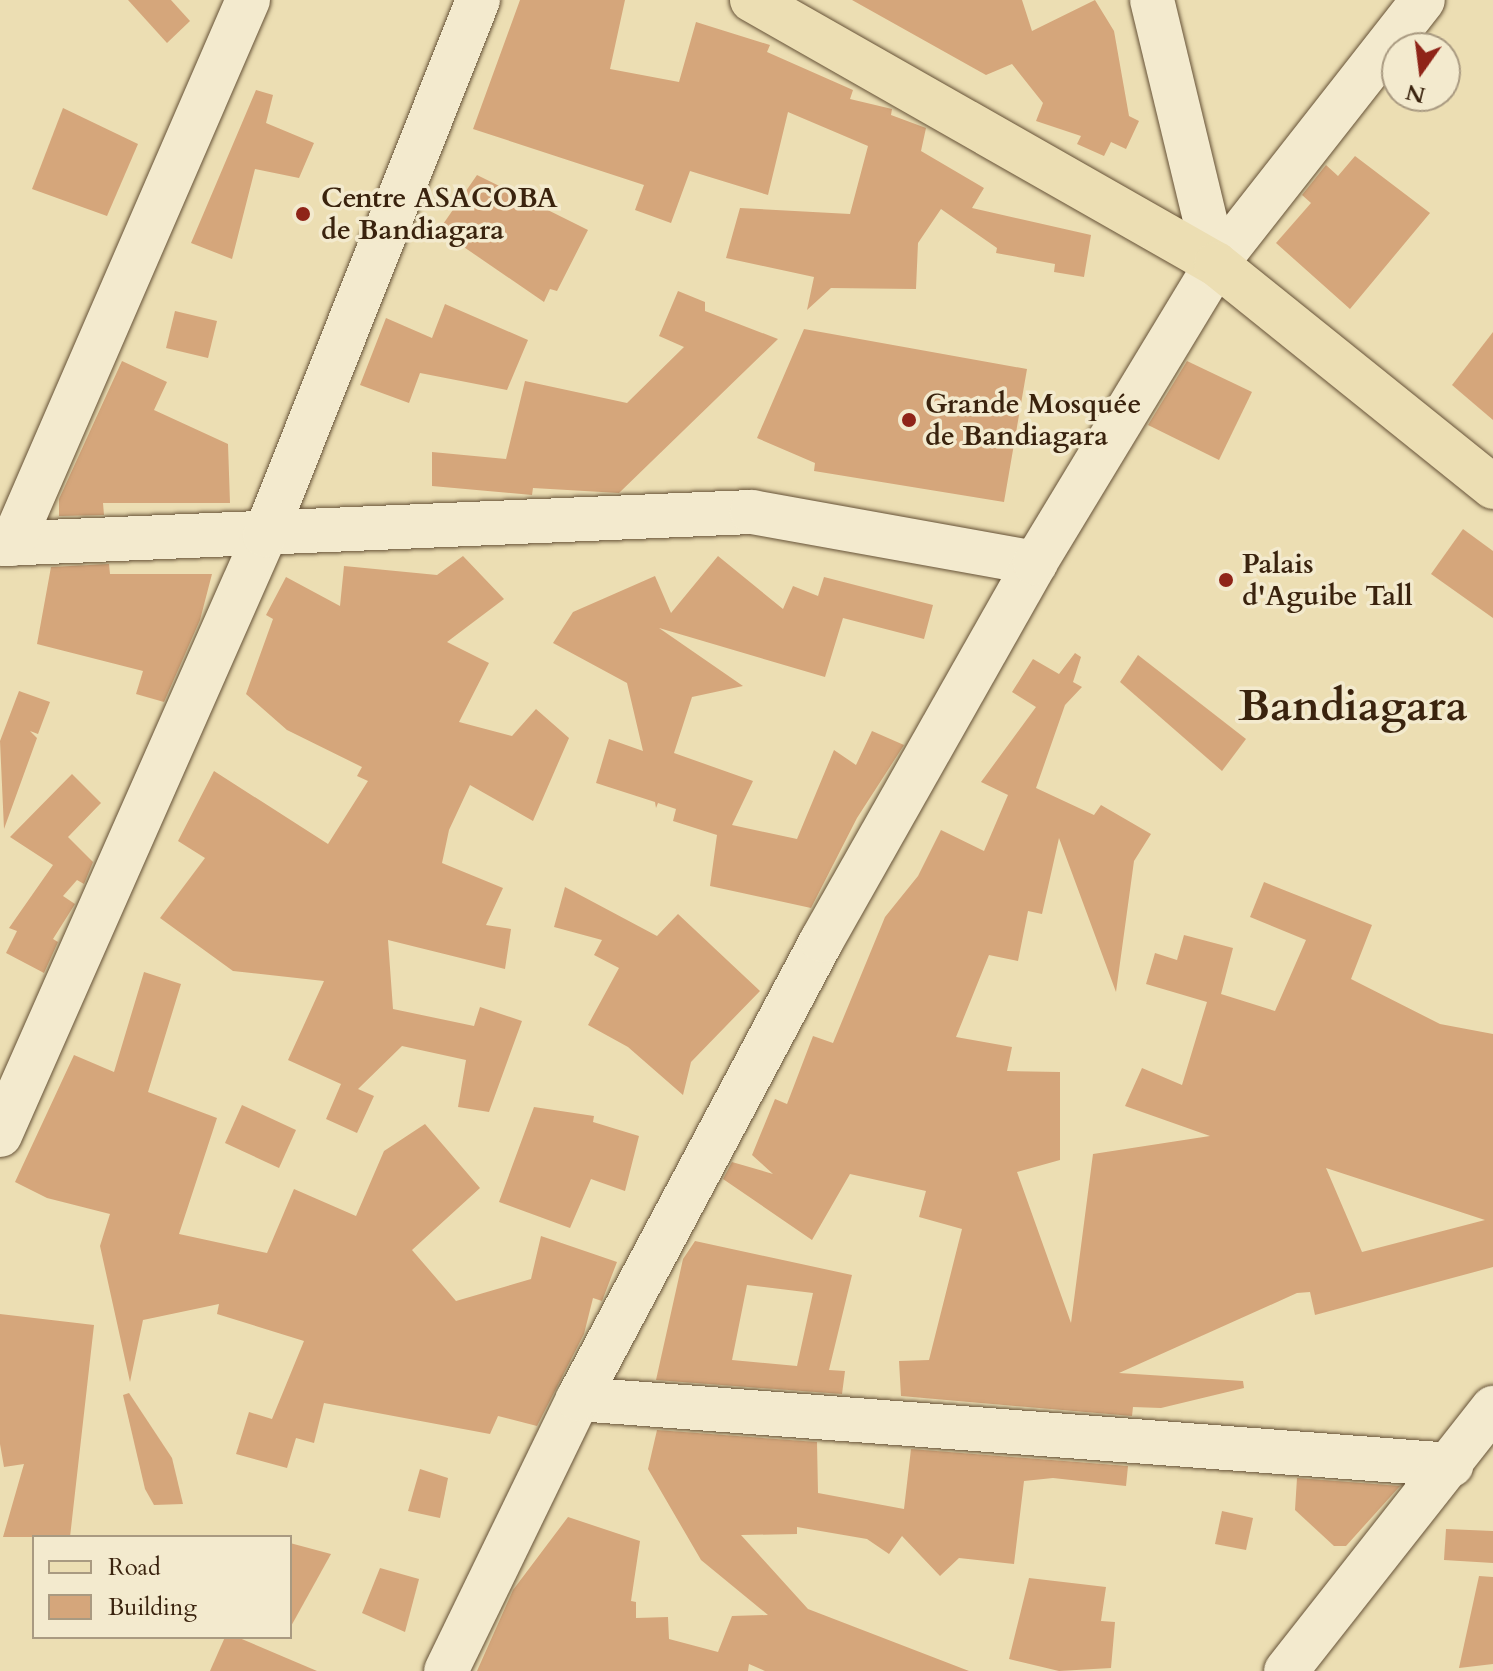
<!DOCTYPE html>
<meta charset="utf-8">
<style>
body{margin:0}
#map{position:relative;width:1493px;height:1671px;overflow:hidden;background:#ecdeb3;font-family:Cardo,serif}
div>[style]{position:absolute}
.building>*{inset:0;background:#d5a67b}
.roads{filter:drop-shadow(0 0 2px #665237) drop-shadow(0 0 2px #665237)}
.minor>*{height:44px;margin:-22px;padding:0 22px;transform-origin:22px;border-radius:22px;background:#f3eace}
.major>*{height:44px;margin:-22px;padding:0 22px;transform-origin:22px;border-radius:22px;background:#ecdeb3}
.dots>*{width:22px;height:22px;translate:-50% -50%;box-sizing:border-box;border:4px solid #f3eace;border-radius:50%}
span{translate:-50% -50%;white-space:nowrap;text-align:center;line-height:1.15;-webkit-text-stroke:7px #f3eace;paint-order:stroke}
.poi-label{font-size:28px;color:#3a230e;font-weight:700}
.left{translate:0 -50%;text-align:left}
.town-label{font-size:44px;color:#3a230e;font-weight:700}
.legend{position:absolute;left:32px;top:1535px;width:260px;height:104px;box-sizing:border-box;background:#f3eace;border:2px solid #a99a81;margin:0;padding:10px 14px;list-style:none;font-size:24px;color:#3a230e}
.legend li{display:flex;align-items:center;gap:16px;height:40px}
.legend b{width:40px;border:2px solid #a99a81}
.north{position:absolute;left:1381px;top:32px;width:80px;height:80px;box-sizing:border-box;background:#f3eace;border:2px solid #a99a81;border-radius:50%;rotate:194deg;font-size:22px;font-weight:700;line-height:32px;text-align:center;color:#3a230e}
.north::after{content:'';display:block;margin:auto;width:28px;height:36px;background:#8f2418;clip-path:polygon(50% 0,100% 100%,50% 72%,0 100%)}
</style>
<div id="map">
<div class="building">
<i style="clip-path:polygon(128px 0,171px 0,190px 21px,167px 43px)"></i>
<i style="clip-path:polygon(520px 0,625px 0,610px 69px,679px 82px,696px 22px,770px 45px,767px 52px,853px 90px,850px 99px,892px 109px,891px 115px,926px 128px,921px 151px,984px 188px,972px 208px,1091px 235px,1084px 277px,1054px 272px,1055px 264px,996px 253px,997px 248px,941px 209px,918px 243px,916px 289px,831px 288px,807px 310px,814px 277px,726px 258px,740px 208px,850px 214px,868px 146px,788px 112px,768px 195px,690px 171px,671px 223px,635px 210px,644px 185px,473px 129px)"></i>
<i style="clip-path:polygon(852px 0,1022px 0,1032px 31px,1095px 0,1114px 31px,1129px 116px,1139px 121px,1126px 149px,1111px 142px,1104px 156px,1077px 144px,1081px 136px,1036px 121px,1043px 103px,1012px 64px,986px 75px)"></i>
<i style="clip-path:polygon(256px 90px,273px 95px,266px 123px,314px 143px,299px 178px,255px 169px,232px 259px,191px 243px)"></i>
<i style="clip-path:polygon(63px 108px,138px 144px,107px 216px,32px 189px)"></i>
<i style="clip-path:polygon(1355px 156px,1430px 213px,1350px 309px,1276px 243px,1311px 203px,1302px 195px,1326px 165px,1338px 176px)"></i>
<i style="clip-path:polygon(477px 175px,588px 230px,557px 291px,550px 289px,544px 302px,439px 230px)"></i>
<i style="clip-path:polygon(678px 291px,705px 302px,705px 311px,778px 339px,619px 493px,533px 488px,532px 495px,432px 486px,432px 452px,506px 459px,525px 381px,627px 403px,684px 347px,659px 336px)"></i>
<i style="clip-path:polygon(445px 304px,528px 340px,507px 390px,420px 373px,409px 403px,360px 385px,386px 318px,432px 338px)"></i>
<i style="clip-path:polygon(175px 311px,217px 321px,208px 358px,166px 348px)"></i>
<i style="clip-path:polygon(804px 329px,1027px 369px,1004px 502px,814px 471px,815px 463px,757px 438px)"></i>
<i style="clip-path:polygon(1493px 332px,1493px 420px,1452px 385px)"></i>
<i style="clip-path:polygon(122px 361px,167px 382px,154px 410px,228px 444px,230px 503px,103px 503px,104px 515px,59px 516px,59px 499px)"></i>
<i style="clip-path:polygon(1187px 361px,1252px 392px,1219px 460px,1148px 425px)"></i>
<i style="clip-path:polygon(1463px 529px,1493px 551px,1493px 618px,1431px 574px)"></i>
<i style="clip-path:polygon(463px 556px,504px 599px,447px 642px,489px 663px,459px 722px,512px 736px,536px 709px,569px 738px,533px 821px,470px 785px,449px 830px,442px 863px,503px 888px,486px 925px,511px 929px,505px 969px,388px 940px,393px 1009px,474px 1026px,480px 1007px,522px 1021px,489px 1112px,458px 1107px,466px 1060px,402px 1046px,358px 1089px,374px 1096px,357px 1133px,326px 1119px,341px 1084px,288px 1060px,324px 981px,233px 971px,160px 918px,205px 858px,178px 841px,214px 771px,328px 844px,368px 781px,357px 776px,362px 767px,287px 730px,246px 694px,273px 619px,266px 615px,286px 577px,340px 606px,344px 566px,437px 575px)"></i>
<i style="clip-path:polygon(718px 556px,783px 609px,793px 586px,818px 596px,824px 577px,933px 605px,924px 639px,843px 618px,825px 677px,659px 628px,743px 686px,692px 697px,674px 753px,753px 781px,732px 825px,797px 839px,834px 750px,856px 765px,872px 731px,904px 745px,857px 818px,811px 908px,710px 886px,717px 835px,673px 821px,676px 809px,658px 803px,656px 808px,655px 802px,596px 783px,609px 739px,643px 751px,627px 683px,553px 643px,573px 612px,655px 576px,671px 613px)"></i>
<i style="clip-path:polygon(109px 564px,110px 574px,212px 574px,200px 620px,164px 702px,136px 694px,143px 671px,37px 644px,51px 567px)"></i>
<i style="clip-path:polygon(evenodd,1075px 653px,1081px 657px,1073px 682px,1082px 687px,1065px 705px,1036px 788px,1094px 815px,1101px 805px,1151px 834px,1134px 861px,1116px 992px,1059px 838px,1042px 914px,1028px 911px,1018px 961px,989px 955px,956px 1037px,1012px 1047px,1007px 1071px,1060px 1072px,1060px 1160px,1017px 1172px,1071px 1323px,1093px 1154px,1210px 1136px,1125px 1106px,1142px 1068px,1182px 1085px,1207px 1002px,1146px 984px,1155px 953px,1177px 960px,1184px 935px,1233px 948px,1221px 994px,1275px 1011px,1306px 940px,1250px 917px,1264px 882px,1372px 925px,1351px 979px,1440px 1024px,1493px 1034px,1493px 1267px,1315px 1315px,1310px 1292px,1297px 1293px,1119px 1373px,1243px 1381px,1244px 1388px,1161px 1408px,1133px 1407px,1132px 1416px,901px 1396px,899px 1361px,929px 1360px,962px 1229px,919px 1217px,926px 1191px,850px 1174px,812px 1240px,723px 1179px,732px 1162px,773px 1174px,752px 1155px,775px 1099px,787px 1104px,813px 1036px,833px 1043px,885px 917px,918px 876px,941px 830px,984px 851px,1008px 795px,981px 782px,1036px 707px,1012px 692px,1033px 659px,1059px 674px,1075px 653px,1326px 1168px,1485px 1220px,1362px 1252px,1326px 1168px)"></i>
<i style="clip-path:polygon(1138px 655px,1246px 739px,1222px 771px,1120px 682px)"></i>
<i style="clip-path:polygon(19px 691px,50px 702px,38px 734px,30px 731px,37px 738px,4px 829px,0 741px)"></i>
<i style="clip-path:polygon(72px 774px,101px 803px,68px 837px,93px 862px,84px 884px,77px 880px,63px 896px,75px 904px,53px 939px,58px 942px,44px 973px,6px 953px,17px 931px,9px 928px,53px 865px,10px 837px)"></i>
<i style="clip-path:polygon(565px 887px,657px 936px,678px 914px,760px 991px,691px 1062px,683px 1095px,628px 1047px,588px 1025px,619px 968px,594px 955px,602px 940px,554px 927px)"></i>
<i style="clip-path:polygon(144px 972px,181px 984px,148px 1092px,217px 1118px,179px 1234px,267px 1253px,294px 1189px,356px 1216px,384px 1151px,425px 1124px,480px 1188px,412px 1250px,456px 1301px,531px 1279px,541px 1236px,617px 1262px,602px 1301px,593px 1298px,584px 1334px,537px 1426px,498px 1416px,490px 1434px,324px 1403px,314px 1443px,296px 1438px,287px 1468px,236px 1454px,249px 1412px,272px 1419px,304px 1341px,217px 1314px,219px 1304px,143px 1320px,130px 1382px,100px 1246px,110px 1214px,47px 1198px,15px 1182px,74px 1055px,114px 1072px)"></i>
<i style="clip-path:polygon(242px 1105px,296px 1130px,279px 1168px,225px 1143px)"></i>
<i style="clip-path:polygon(534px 1107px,594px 1116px,593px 1122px,639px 1136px,625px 1191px,591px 1179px,570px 1228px,499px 1202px)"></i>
<i style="clip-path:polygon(evenodd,695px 1241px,852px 1275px,829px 1370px,845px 1371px,842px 1394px,656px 1380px,683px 1259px,695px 1241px,747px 1285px,813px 1293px,797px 1366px,732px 1360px,747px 1285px)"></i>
<i style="clip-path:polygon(0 1314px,94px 1325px,70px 1537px,3px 1537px,24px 1464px,4px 1467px,0 1444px)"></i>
<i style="clip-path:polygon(129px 1393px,172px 1458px,183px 1504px,154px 1505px,145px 1489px,123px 1395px)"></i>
<i style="clip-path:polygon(657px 1430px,817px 1442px,818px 1493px,904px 1509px,911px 1449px,1128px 1466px,1126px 1486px,1053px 1478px,1024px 1481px,1014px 1564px,959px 1558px,940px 1576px,902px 1536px,889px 1554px,867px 1539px,797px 1527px,797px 1534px,741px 1535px,808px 1609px,969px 1671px,765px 1671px,749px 1664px,748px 1671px,477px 1671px,513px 1590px,568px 1517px,640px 1541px,631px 1601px,636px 1602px,636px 1618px,668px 1617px,669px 1639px,718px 1652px,732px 1616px,768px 1615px,701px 1560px,648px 1469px)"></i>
<i style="clip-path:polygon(420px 1469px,448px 1478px,440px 1518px,408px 1511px)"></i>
<i style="clip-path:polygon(1297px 1478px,1400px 1486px,1346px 1546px,1334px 1546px,1295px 1510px)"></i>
<i style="clip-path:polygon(1222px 1511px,1253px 1518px,1246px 1550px,1215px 1544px)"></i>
<i style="clip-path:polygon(1446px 1529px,1493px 1531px,1493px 1563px,1444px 1560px)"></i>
<i style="clip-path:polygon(290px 1543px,331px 1554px,290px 1628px)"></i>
<i style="clip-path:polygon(380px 1568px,419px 1579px,405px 1632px,362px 1613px)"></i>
<i style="clip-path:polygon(1479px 1576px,1493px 1577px,1493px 1664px,1459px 1668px)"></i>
<i style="clip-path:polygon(1029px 1578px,1106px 1587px,1101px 1621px,1115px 1622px,1111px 1668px,1059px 1671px,1009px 1659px)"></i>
<i style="clip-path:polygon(225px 1637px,237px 1637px,317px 1671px,210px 1671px)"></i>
</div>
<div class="roads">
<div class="minor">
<i style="left:1152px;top:0;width:272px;rotate:76.4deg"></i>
<i style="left:0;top:544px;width:753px;rotate:-2.44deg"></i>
<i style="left:752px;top:512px;width:288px;rotate:10.2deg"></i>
<i style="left:12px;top:544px;width:593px;rotate:-66.55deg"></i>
<i style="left:0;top:1135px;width:656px;rotate:-66.17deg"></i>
<i style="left:265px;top:535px;width:576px;rotate:-68.29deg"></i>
<i style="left:578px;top:1399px;width:876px;rotate:4.32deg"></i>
<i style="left:446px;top:1671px;width:302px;rotate:-64.1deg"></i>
<i style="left:578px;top:1399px;width:520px;rotate:-62.01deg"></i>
<i style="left:822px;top:940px;width:433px;rotate:-60.5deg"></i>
<i style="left:1035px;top:563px;width:350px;rotate:-58.8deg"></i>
<i style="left:1216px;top:264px;width:335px;rotate:-51.9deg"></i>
<i style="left:1286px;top:1671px;width:335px;rotate:-51.8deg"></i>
</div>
<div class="major">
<i style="left:752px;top:0;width:534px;rotate:29.64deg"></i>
<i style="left:1216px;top:264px;width:356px;rotate:38.8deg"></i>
</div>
</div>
<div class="dots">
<i style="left:303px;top:214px;background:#8f2418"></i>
<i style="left:909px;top:420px;background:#8f2418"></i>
<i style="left:1226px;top:580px;background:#8f2418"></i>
</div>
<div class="poi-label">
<span class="left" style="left:321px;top:214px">Centre ASACOBA<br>de Bandiagara</span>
<span class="left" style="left:925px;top:420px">Grande Mosquée<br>de Bandiagara</span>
<span class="left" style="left:1242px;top:580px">Palais<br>d'Aguibe Tall</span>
</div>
<div class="town-label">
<span style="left:1353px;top:706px">Bandiagara</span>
</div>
<ul class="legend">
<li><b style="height:10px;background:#ecdeb3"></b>Road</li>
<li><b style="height:22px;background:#d5a67b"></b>Building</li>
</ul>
<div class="north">N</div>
</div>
